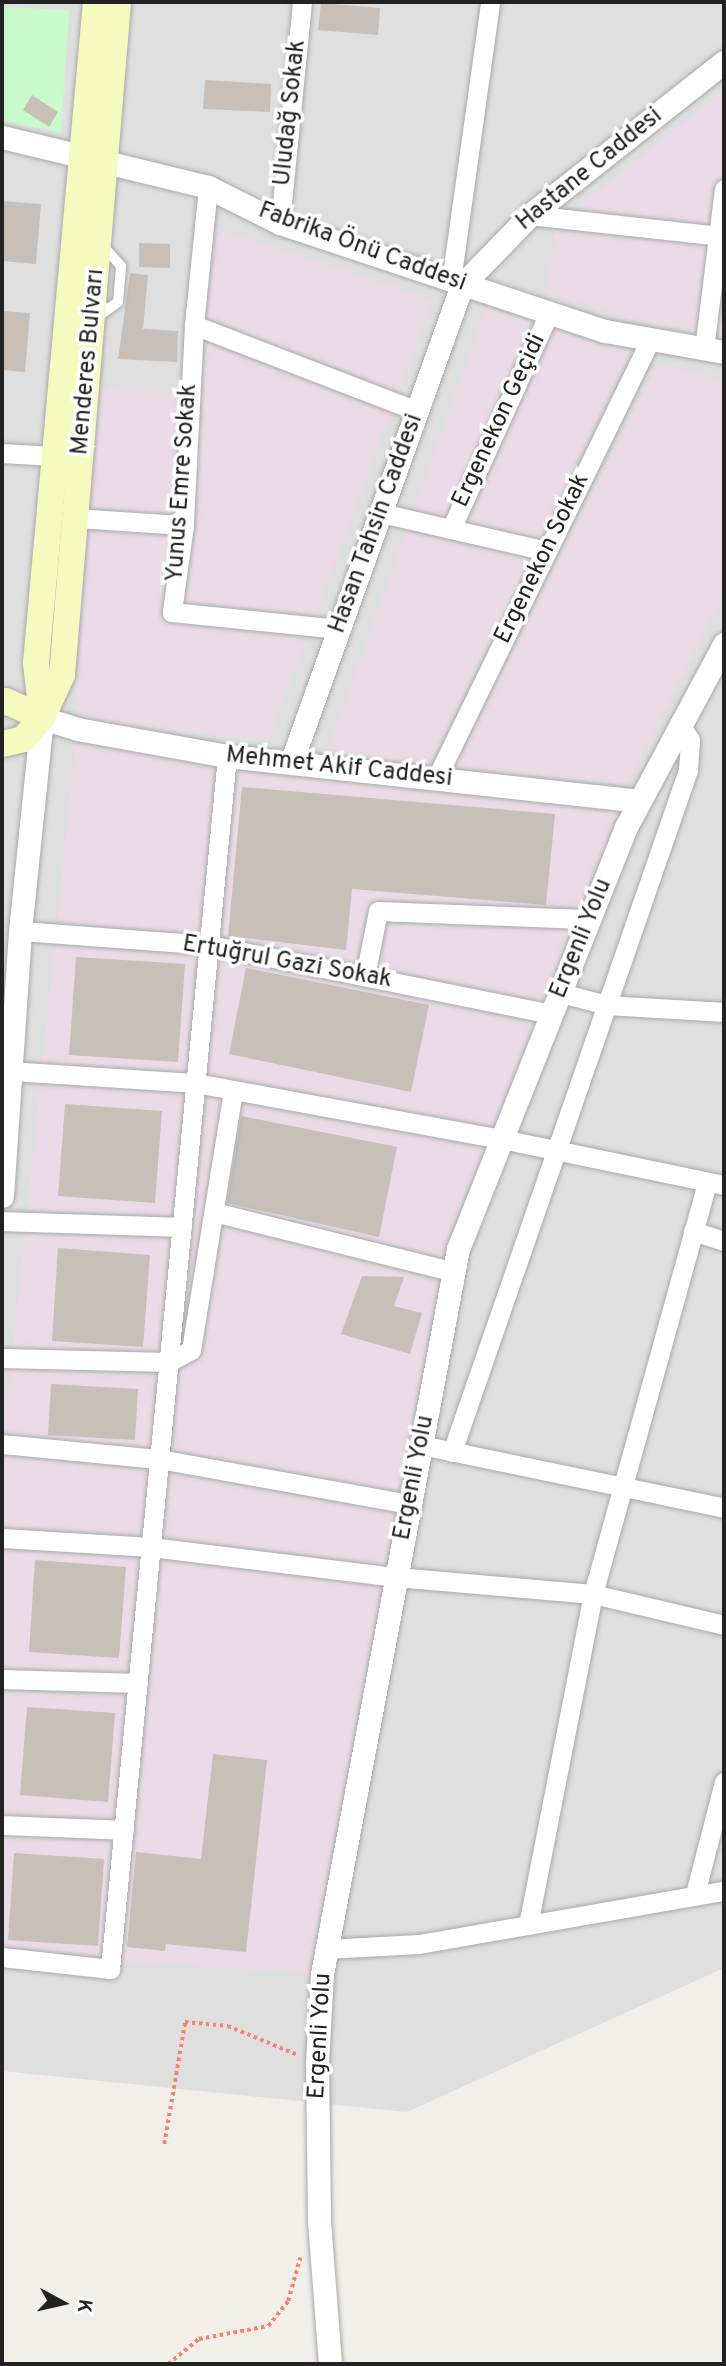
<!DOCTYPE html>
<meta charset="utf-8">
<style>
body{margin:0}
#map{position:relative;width:726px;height:2366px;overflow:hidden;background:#f2efe9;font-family:Overpass,sans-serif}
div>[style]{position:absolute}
.residential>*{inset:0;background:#e0dfdf}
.industrial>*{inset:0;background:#ebdbe8}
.park>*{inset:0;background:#c8facc}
.building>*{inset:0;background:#c7bfb8}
.path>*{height:3.5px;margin-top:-1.75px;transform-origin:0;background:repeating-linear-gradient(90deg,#fa8072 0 3.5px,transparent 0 7px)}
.roads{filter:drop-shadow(0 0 2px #a9a9a9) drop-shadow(0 0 2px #a9a9a9)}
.service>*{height:10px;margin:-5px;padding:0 5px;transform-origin:5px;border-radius:5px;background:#fff}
.minor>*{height:19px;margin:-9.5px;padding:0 9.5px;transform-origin:9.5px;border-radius:9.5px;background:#fff}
.tertiary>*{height:23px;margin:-11.5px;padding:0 11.5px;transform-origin:11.5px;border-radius:11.5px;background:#fff}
.secondary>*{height:26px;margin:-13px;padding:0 13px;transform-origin:13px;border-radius:13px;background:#f7fabf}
span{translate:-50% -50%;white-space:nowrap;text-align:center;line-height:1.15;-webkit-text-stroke:7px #fff;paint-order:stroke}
.street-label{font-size:24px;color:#222}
.frame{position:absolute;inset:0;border:4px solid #222;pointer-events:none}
.north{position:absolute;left:28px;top:2268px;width:70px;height:70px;-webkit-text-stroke:5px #fff;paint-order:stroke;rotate:98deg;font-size:19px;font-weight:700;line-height:28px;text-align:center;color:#222}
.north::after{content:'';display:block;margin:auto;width:24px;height:32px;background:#222;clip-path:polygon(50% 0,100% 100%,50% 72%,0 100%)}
</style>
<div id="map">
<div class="residential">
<i style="clip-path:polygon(2px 2px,724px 2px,724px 1968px,407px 2112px,2px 2071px)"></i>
</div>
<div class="industrial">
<i style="clip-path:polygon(724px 90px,724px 333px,641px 322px,546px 292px,557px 225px)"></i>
<i style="clip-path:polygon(206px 225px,433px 300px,268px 742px,75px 718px,90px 389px,193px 394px)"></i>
<i style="clip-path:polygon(486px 308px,629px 351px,429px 766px,327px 752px)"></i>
<i style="clip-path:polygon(657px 364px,724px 380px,724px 593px,627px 785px,452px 767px)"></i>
<i style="clip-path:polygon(77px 729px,640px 801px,458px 1249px,322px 1974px,2px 1955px,2px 1455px)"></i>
</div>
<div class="park">
<i style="clip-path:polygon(2px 7px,69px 10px,61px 132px,2px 121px)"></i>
</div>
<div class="building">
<i style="clip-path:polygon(321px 3px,380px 8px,378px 35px,318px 30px)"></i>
<i style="clip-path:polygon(205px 80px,271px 84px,270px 112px,203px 109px)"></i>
<i style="clip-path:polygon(32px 95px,58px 112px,49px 127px,23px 110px)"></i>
<i style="clip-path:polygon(2px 201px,41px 204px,36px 264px,2px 261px)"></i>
<i style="clip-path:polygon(139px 243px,170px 244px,170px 268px,139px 267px)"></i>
<i style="clip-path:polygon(130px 273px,148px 275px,143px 329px,178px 331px,177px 362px,118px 359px)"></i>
<i style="clip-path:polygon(2px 311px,30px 313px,25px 372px,2px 370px)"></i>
<i style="clip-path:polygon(242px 787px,555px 814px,546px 905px,352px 889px,346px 950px,228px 936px)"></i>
<i style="clip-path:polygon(76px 957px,185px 964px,178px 1062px,69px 1055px)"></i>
<i style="clip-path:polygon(246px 968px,429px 1005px,411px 1092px,229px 1054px)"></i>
<i style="clip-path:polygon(65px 1104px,162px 1111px,155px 1203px,58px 1196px)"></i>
<i style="clip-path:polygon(241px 1116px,397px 1147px,379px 1237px,227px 1203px)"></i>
<i style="clip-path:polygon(58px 1248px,150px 1255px,143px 1347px,52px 1341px)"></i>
<i style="clip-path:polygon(362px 1276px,404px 1277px,394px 1306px,422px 1313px,410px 1354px,341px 1334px)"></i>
<i style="clip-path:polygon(51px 1384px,138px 1389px,135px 1440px,48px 1435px)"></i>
<i style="clip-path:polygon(35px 1560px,126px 1567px,119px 1658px,29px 1652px)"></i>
<i style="clip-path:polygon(27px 1707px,115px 1713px,108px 1802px,20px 1795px)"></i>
<i style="clip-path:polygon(213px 1754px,267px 1760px,246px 1952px,166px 1944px,165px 1951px,127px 1947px,136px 1852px,201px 1859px)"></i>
<i style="clip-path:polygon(14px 1853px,104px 1859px,98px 1946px,8px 1940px)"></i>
</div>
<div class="path">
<i style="left:164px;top:2144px;width:124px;rotate:-80.2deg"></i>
<i style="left:185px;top:2022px;width:43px;rotate:5.3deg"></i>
<i style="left:228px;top:2026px;width:76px;rotate:22.5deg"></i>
<i style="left:2px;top:2364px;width:3px"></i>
<i style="left:168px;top:2364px;width:40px;rotate:-39deg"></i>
<i style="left:199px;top:2339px;width:70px;rotate:-10.7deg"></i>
<i style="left:268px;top:2326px;width:32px;rotate:-51deg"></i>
<i style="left:288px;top:2301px;width:45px;rotate:-74.4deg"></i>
</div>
<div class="roads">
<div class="service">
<i style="left:96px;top:318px;width:27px;rotate:-36deg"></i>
<i style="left:118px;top:302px;width:36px;rotate:-85deg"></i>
<i style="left:121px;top:266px;width:27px;rotate:-132deg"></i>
</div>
<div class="minor">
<i style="left:208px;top:187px;width:139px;rotate:95.8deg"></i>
<i style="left:194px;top:325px;width:200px;rotate:92.9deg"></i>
<i style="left:184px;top:525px;width:88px;rotate:97.9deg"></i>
<i style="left:172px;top:612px;width:168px;rotate:5.8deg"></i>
<i style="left:530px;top:215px;width:190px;rotate:6.3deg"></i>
<i style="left:280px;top:223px;width:222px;rotate:-84.3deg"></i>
<i style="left:451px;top:281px;width:282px;rotate:-82deg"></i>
<i style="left:194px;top:325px;width:239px;rotate:21.1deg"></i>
<i style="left:704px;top:349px;width:161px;rotate:-82.9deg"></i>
<i style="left:2px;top:453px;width:52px;rotate:3.3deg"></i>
<i style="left:381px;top:513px;width:170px;rotate:12.9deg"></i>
<i style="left:75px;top:518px;width:109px;rotate:3.7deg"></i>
<i style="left:451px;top:529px;width:237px;rotate:-65.6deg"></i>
<i style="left:436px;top:779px;width:488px;rotate:-64deg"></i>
<i style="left:20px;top:931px;width:190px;rotate:4.2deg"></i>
<i style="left:209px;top:945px;width:350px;rotate:11.4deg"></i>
<i style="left:365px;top:976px;width:66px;rotate:-78.7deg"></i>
<i style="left:378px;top:911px;width:212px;rotate:2.2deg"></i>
<i style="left:561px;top:993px;width:48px;rotate:14.6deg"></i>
<i style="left:607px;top:1005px;width:117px;rotate:3.4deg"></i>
<i style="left:10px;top:1071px;width:186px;rotate:3.7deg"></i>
<i style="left:196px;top:1083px;width:311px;rotate:10.4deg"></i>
<i style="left:502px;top:1139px;width:227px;rotate:11.7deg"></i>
<i style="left:214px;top:1212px;width:247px;rotate:14deg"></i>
<i style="left:2px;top:1221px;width:180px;rotate:1.9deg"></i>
<i style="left:693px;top:1231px;width:33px;rotate:18deg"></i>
<i style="left:2px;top:1358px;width:167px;rotate:1.4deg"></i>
<i style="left:169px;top:1362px;width:25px;rotate:-29deg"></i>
<i style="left:191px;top:1350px;width:263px;rotate:-80.8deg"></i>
<i style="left:2px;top:1444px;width:158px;rotate:5.5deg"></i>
<i style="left:159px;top:1459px;width:255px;rotate:10.2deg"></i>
<i style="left:421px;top:1445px;width:309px;rotate:11.7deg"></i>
<i style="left:452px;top:1452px;width:722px;rotate:-70.91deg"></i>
<i style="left:688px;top:770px;width:30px;rotate:-86deg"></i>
<i style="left:690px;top:740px;width:20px;rotate:-123deg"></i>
<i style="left:2px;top:1538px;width:149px;rotate:3.5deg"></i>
<i style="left:151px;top:1547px;width:247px;rotate:7deg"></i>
<i style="left:396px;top:1577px;width:198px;rotate:4.9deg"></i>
<i style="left:593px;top:1594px;width:135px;rotate:13.3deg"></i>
<i style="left:2px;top:1679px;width:136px;rotate:1.7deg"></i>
<i style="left:2px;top:1825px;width:122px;rotate:2.3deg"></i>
<i style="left:695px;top:1894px;width:116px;rotate:-75.5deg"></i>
<i style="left:528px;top:1925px;width:337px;rotate:-78.9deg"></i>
<i style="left:593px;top:1594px;width:427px;rotate:-74.5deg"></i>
<i style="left:326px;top:1949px;width:93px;rotate:-3.1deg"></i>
<i style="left:419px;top:1944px;width:310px;rotate:-9.9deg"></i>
<i style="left:2px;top:1957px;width:109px;rotate:6.3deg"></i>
<i style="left:110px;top:1969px;width:1219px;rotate:-84.49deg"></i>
</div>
<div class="tertiary">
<i style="left:2px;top:137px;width:212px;rotate:13.6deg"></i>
<i style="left:208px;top:187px;width:80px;rotate:26.6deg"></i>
<i style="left:280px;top:223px;width:342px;rotate:18.4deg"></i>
<i style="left:605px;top:331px;width:121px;rotate:10deg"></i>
<i style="left:291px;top:763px;width:508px;rotate:-70.32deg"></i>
<i style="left:462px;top:285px;width:98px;rotate:-45.8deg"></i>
<i style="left:530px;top:215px;width:247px;rotate:-38.3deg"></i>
<i style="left:2px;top:1196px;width:266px;rotate:-86.1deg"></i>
<i style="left:20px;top:931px;width:214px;rotate:-84.1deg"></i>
<i style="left:42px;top:718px;width:37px;rotate:17deg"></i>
<i style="left:77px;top:729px;width:152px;rotate:10.2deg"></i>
<i style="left:227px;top:756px;width:415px;rotate:6.2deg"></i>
<i style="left:330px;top:2364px;width:144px;rotate:-94.4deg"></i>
<i style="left:319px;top:2220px;width:157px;rotate:-90.7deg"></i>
<i style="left:317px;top:2063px;width:89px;rotate:-86.8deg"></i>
<i style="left:322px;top:1974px;width:738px;rotate:-79.38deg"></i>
<i style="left:458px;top:1249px;width:454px;rotate:-68.3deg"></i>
<i style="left:626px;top:827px;width:208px;rotate:-61.8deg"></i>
</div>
<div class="secondary">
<i style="left:2px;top:703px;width:4px;rotate:-27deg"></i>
<i style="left:6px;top:701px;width:40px;rotate:25deg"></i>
<i style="left:42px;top:716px;width:53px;rotate:-96.5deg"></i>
<i style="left:36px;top:663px;width:664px;rotate:-84.81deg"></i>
<i style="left:2px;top:744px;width:22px;rotate:-13deg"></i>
<i style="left:23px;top:739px;width:28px;rotate:-48deg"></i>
<i style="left:42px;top:718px;width:47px;rotate:-65.1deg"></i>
<i style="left:62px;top:675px;width:675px;rotate:-85.24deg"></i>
</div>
</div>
<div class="street-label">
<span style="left:291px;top:113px;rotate:-84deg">Uludağ Sokak</span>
<span style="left:590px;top:170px;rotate:-39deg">Hastane Caddesi</span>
<span style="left:362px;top:248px;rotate:20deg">Fabrika Önü Caddesi</span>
<span style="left:89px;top:362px;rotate:-85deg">Menderes Bulvarı</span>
<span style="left:500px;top:421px;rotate:-65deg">Ergenekon Geçidi</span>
<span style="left:183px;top:483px;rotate:-86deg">Yunus Emre Sokak</span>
<span style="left:377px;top:524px;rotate:-70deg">Hasan Tahsin Caddesi</span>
<span style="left:543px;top:559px;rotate:-64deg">Ergenekon Sokak</span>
<span style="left:339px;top:768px;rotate:6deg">Mehmet Akif Caddesi</span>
<span style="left:582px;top:939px;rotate:-68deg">Ergenli Yolu</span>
<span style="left:287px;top:963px;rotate:10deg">Ertuğrul Gazi Sokak</span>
<span style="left:415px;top:1478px;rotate:-79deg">Ergenli Yolu</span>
<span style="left:321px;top:2036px;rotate:-87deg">Ergenli Yolu</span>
</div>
<div class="frame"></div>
<div class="north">K</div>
</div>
